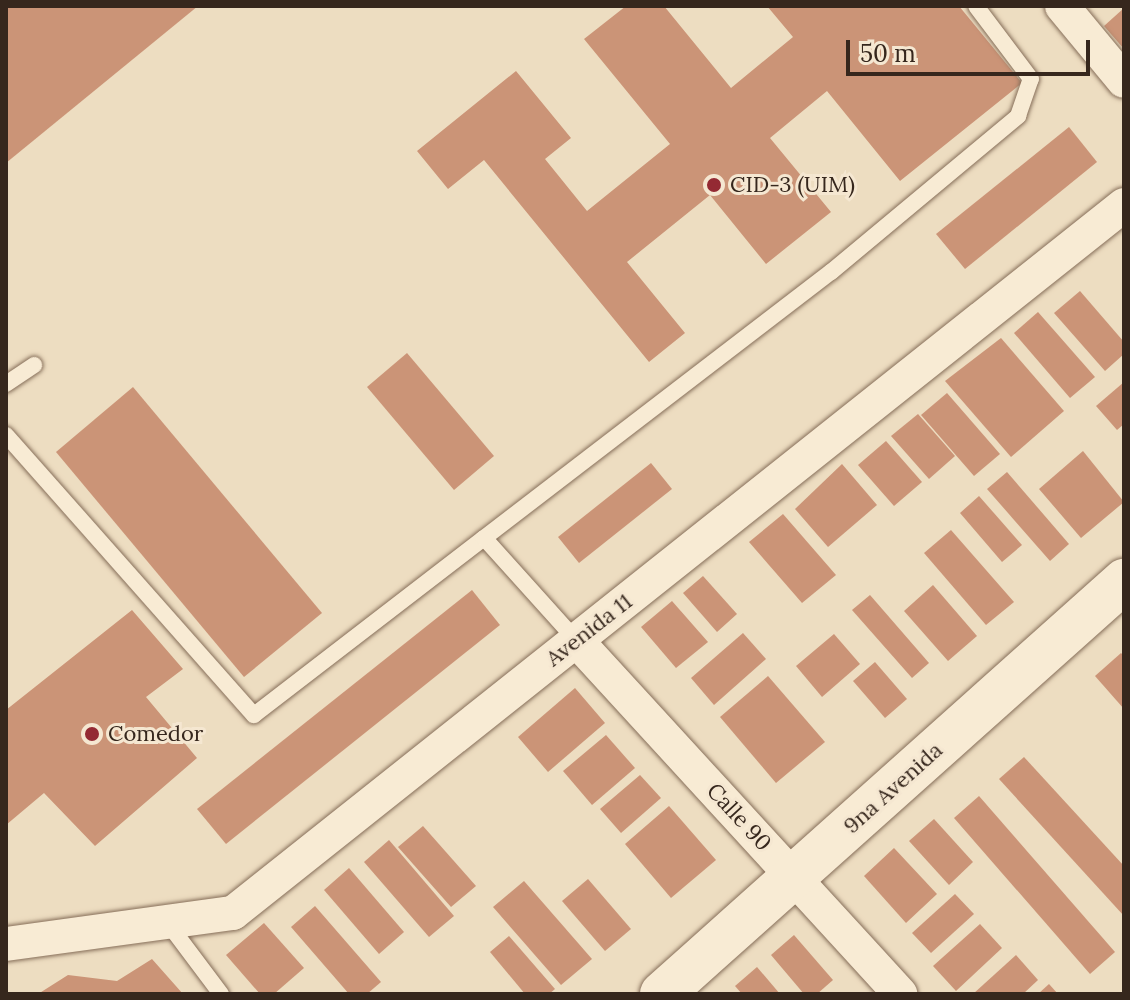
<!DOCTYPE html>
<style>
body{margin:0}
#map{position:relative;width:1130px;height:1000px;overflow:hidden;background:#edddc1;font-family:Lora,serif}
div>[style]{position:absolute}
.building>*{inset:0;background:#cb9477}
.roads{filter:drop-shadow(0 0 2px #866e59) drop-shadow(0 0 2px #866e59)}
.lane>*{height:16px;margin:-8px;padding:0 8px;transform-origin:8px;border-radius:8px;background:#f8ebd4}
.street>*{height:34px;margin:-17px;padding:0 17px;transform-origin:17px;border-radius:17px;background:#f8ebd4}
.secondary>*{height:44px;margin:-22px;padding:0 22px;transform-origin:22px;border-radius:22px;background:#f8ebd4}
.dots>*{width:22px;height:22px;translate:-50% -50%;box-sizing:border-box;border:4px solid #f5e7d1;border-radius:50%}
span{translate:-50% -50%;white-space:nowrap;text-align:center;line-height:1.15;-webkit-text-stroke:6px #f5e7d1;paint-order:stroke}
.poi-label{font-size:22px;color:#36271d}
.left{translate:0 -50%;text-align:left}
.street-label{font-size:22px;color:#36271d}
.frame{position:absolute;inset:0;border:8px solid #36271d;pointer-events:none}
.scale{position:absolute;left:846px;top:40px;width:244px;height:36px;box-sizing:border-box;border:4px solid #36271d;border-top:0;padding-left:10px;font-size:24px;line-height:28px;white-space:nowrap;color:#36271d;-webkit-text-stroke:6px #f5e7d1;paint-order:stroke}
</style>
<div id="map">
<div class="building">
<i style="clip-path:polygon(6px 6px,198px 6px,6px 163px)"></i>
<i style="clip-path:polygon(626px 6px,664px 6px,731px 88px,793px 37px,767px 6px,959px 6px,1022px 83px,900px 181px,827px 91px,770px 138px,831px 212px,766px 264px,710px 195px,627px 262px,685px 333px,649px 362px,484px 160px,448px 189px,417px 151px,516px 71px,571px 138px,545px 159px,587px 211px,670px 144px,584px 39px)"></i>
<i style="clip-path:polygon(1124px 8px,1124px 49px,1104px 26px)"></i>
<i style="clip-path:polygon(1069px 127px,1097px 162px,965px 269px,936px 234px)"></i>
<i style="clip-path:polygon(1080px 291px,1124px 342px,1124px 354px,1105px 371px,1054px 313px)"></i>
<i style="clip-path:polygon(1038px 312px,1095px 377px,1070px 398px,1014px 333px)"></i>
<i style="clip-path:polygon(1001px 338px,1064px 411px,1011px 457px,945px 381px)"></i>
<i style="clip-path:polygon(407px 353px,494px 456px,454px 490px,367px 387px)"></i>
<i style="clip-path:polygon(1124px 382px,1124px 424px,1117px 430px,1096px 406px)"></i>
<i style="clip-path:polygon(133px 387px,322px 613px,244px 677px,56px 452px)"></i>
<i style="clip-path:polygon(947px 393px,1000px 454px,974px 476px,921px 415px)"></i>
<i style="clip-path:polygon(918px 414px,955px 456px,929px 479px,891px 436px)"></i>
<i style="clip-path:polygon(886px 441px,922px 482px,894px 506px,858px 465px)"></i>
<i style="clip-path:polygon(1083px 451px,1124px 502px,1081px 538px,1039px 489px)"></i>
<i style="clip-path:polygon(651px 463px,672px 489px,579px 563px,558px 537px)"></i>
<i style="clip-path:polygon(842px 464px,877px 505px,828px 547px,795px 509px)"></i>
<i style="clip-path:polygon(1007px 472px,1069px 544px,1050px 561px,987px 489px)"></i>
<i style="clip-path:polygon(979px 496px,1022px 545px,1002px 562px,960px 513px)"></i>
<i style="clip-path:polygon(783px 514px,836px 575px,802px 603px,749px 542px)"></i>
<i style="clip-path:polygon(951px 530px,1014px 602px,986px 625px,924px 553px)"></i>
<i style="clip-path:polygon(703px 576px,737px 614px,717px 632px,683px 593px)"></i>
<i style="clip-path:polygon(933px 585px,977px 636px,948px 661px,904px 611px)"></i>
<i style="clip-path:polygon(472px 590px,500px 625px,226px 844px,197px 809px)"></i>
<i style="clip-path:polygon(870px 595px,929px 663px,912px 678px,852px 610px)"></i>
<i style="clip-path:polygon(672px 601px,708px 642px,676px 668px,641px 627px)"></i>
<i style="clip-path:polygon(132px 610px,183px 669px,146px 697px,197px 758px,95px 846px,44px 793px,6px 825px,6px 710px)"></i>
<i style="clip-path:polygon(743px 633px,766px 659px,714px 705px,691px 678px)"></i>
<i style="clip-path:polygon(834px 634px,860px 664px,822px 697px,796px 666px)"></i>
<i style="clip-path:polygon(1121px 653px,1124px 656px,1124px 709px,1095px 676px)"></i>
<i style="clip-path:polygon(875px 662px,907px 699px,885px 718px,853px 681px)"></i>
<i style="clip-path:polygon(768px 676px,825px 742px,776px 783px,720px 717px)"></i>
<i style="clip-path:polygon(575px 688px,605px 723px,548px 772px,518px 737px)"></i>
<i style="clip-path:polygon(606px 735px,635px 768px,592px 805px,563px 771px)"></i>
<i style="clip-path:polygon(1024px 757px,1124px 866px,1124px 916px,999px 779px)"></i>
<i style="clip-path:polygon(640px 775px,661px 798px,621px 833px,600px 809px)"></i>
<i style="clip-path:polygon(979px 796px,1115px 952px,1090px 974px,954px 818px)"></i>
<i style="clip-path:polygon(669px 806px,716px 860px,671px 898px,625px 844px)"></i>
<i style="clip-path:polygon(934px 819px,973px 862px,949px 885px,909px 841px)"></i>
<i style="clip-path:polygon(423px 826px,476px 886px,451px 907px,398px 847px)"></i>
<i style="clip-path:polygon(389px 840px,454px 916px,429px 937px,364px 862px)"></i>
<i style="clip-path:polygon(894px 848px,937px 894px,906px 923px,864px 876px)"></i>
<i style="clip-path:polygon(349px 868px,404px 932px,379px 954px,324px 890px)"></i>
<i style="clip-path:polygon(588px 879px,631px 929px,605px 951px,562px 901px)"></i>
<i style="clip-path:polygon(524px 881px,592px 959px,561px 985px,493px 907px)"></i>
<i style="clip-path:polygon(955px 894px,974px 914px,931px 953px,912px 933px)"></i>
<i style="clip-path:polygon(315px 906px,381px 982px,367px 994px,349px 994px,291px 927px)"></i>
<i style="clip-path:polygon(264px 923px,304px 968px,274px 994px,260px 994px,226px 955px)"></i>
<i style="clip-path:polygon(980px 924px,1002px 948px,956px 991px,933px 966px)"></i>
<i style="clip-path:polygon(794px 935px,833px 980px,817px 994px,804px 994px,771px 955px)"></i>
<i style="clip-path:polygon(509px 936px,555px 989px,549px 994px,525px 994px,490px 952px)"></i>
<i style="clip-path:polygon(1016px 955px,1038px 980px,1023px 994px,973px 994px)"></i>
<i style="clip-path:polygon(152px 959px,183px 994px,38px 994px,68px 975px,117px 981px)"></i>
<i style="clip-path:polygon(757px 967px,780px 994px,742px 994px,735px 986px)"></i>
<i style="clip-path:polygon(1049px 984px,1058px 994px,1038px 994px)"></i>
</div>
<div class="roads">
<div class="lane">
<i style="left:6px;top:384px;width:34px;rotate:-34deg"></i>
<i style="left:6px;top:435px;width:374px;rotate:48.5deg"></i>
<i style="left:254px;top:715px;width:290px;rotate:-37.6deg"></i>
<i style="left:576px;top:640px;width:137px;rotate:-132deg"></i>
<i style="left:484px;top:538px;width:437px;rotate:-37.5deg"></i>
<i style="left:831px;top:272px;width:244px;rotate:-39.8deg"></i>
<i style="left:1018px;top:116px;width:39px;rotate:-71deg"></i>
<i style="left:1031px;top:79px;width:91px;rotate:-127deg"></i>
<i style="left:167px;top:922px;width:90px;rotate:53.1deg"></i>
</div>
<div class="street">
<i style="left:1062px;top:6px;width:97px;rotate:50.4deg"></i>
<i style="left:576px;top:640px;width:480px;rotate:47.5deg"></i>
<i style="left:6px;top:944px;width:229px;rotate:-7.8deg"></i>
<i style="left:233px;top:913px;width:1138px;rotate:-38.47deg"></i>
</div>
<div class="secondary">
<i style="left:662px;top:994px;width:620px;rotate:-41.79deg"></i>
</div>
</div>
<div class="dots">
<i style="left:714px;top:185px;background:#942a33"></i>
<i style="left:92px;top:734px;background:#942a33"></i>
</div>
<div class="poi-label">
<span class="left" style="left:730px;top:185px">CID-3 (UIM)</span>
<span class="left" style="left:108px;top:734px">Comedor</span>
</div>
<div class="street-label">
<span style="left:589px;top:630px;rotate:-38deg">Avenida 11</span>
<span style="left:893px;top:788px;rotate:-42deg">9na Avenida</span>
<span style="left:739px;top:817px;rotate:47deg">Calle 90</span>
</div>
<div class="frame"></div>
<div class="scale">50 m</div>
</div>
